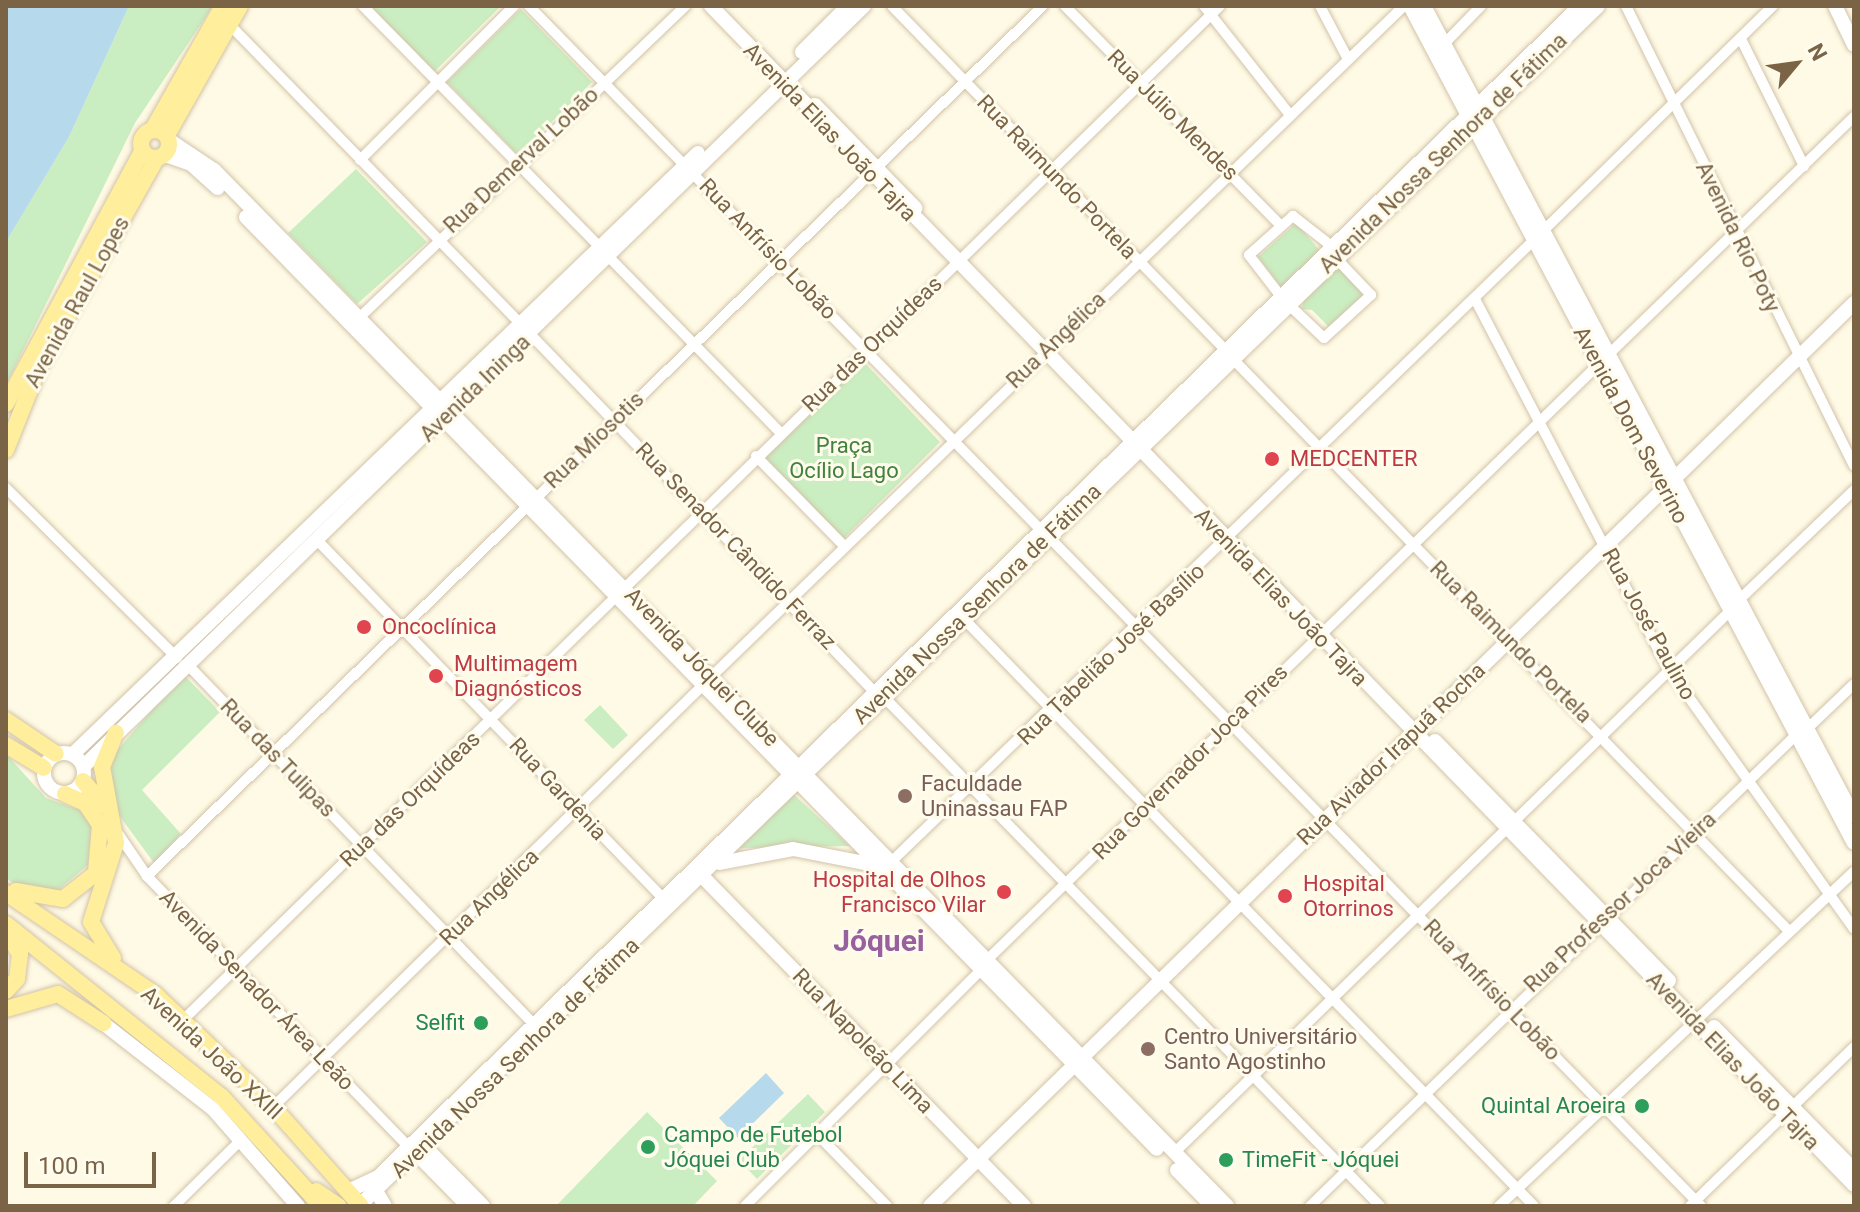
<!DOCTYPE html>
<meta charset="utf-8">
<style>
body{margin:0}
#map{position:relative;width:1860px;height:1212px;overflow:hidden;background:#fffae5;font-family:Roboto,sans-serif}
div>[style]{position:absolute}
.green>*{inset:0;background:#caeec1}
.water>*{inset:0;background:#b6d9eb}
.roads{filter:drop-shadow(0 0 2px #d2c3a9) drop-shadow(0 0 2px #d2c3a9)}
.street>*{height:10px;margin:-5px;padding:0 5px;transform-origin:5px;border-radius:5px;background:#fff}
.secondary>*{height:14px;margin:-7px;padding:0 7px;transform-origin:7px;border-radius:7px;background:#fff}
.secondary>.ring{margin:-7px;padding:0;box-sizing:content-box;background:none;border:14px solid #fff;border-radius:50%}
.primary>*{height:16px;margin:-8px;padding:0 8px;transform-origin:8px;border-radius:8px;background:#ffee9b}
.primary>.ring{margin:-8px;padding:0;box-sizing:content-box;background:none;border:16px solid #ffee9b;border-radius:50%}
.dots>*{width:22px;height:22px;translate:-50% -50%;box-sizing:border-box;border:4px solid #fffced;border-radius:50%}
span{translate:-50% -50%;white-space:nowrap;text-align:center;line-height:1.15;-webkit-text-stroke:6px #fffced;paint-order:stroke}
.street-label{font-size:22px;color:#7b6446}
.park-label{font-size:22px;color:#43823d}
.health-label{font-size:22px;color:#be3a42}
.left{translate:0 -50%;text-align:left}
.right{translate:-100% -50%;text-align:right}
.education-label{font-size:22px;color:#785e54}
.leisure-label{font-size:22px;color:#27864d}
.district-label{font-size:30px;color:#97619f;font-weight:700}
.frame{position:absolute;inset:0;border:8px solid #7b6446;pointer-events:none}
.north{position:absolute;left:1756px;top:24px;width:80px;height:80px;-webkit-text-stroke:6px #fffced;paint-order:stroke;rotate:61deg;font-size:22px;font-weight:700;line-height:32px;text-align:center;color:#7b6446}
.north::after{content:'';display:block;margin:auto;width:28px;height:36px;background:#7b6446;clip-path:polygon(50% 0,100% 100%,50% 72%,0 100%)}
.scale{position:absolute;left:24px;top:1152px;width:132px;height:36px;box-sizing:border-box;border:4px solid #7b6446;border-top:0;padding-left:10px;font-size:24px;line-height:28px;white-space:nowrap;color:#7b6446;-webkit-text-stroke:6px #fffced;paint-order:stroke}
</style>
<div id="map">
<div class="green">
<i style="clip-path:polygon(129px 6px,213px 6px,135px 123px,6px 385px,6px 242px,69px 137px)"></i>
<i style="clip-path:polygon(368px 6px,501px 6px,433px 73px)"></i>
<i style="clip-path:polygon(521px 9px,592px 82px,518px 155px,447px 82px)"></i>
<i style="clip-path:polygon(356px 169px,427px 242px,357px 304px,288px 233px)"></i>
<i style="clip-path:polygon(1296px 223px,1321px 252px,1281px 287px,1258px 257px)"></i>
<i style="clip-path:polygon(1338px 264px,1369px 294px,1325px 332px,1328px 326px,1312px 310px,1302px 309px,1304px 298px)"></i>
<i style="clip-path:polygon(863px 361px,940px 442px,842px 540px,761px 457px)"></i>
<i style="clip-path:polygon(183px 674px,220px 712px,142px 790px,181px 834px,154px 863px,116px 811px,108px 761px)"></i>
<i style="clip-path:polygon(600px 705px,628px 735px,613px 749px,584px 720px)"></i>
<i style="clip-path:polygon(6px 754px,46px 798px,82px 811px,92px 823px,88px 865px,56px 892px,21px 889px,6px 878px)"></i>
<i style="clip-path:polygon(791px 792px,850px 846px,736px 848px)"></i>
<i style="clip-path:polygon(808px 1094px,825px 1112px,757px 1179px,739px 1160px)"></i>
<i style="clip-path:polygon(647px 1112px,717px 1181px,693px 1206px,556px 1206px)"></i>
</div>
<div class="water">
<i style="clip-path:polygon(6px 6px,129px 6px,69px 137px,6px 242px)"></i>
<i style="clip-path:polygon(766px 1073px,784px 1093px,738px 1138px,719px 1118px)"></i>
</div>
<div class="roads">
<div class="street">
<i style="left:363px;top:6px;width:338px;rotate:45.5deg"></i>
<i style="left:529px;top:6px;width:730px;rotate:45.67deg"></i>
<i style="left:892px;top:6px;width:476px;rotate:45.9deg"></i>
<i style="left:1065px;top:6px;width:307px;rotate:45.5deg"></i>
<i style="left:1204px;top:6px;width:139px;rotate:51.7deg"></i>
<i style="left:1320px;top:6px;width:60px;rotate:62.2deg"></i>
<i style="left:1626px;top:6px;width:513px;rotate:63.63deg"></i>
<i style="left:228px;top:23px;width:423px;rotate:45.8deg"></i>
<i style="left:1741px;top:39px;width:142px;rotate:63.6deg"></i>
<i style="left:1444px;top:44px;width:53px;rotate:-45.8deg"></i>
<i style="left:360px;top:160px;width:218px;rotate:-45deg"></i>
<i style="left:1544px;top:230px;width:320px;rotate:-44.4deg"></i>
<i style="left:607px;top:255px;width:248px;rotate:45.7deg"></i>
<i style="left:1279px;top:294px;width:49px;rotate:-127.6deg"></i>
<i style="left:1249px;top:255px;width:59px;rotate:-41.6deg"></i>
<i style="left:1293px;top:216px;width:46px;rotate:37.9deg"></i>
<i style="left:1475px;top:299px;width:416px;rotate:62.4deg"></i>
<i style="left:1668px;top:668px;width:320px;rotate:54.5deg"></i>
<i style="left:1287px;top:303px;width:51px;rotate:43.4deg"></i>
<i style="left:1324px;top:338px;width:64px;rotate:-42.5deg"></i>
<i style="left:1371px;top:295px;width:54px;rotate:-133.5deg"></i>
<i style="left:359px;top:318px;width:452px;rotate:-43.7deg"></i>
<i style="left:531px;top:335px;width:493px;rotate:46.1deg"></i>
<i style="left:1608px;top:355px;width:342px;rotate:-44.1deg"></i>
<i style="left:1231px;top:357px;width:799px;rotate:45.81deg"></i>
<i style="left:756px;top:456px;width:126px;rotate:45.6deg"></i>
<i style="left:6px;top:488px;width:241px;rotate:44.8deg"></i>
<i style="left:1047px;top:535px;width:937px;rotate:45.74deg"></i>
<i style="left:318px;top:541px;width:498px;rotate:46deg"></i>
<i style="left:1738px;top:601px;width:161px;rotate:-43.7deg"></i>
<i style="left:963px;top:618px;width:820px;rotate:45.84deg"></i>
<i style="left:188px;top:665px;width:499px;rotate:46.1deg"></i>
<i style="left:711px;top:677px;width:965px;rotate:-44.08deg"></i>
<i style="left:882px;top:695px;width:714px;rotate:45.74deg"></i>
<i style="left:1806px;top:730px;width:66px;rotate:-43.8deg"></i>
<i style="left:119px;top:835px;width:50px;rotate:55.7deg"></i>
<i style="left:147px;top:876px;width:376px;rotate:46deg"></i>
<i style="left:891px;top:862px;width:893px;rotate:-44.05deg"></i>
<i style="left:147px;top:876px;width:1249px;rotate:-44.16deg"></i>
<i style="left:988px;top:959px;width:853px;rotate:-44.24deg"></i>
<i style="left:183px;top:1020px;width:1450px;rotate:-44.36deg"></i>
<i style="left:273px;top:1107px;width:602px;rotate:-44.46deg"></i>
<i style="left:819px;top:1136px;width:98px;rotate:45.8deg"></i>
<i style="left:1174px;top:1153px;width:776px;rotate:-44.27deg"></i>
<i style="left:174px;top:1206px;width:93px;rotate:-44.6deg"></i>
<i style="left:745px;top:1206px;width:334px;rotate:-45deg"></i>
<i style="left:1310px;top:1206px;width:677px;rotate:-44.1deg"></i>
<i style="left:1499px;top:1206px;width:487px;rotate:-43.3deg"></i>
<i style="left:1690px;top:1206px;width:228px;rotate:-44.1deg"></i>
</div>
<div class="secondary">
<i style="left:711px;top:6px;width:1642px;rotate:45.89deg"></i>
<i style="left:1410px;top:6px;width:947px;rotate:62.06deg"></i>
<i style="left:1424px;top:6px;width:918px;rotate:62.07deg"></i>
<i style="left:1835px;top:6px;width:43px;rotate:64deg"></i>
<i style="left:802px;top:52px;width:65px;rotate:-45deg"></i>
<i style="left:815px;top:105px;width:144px;rotate:45.8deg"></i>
<i style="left:169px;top:140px;width:54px;rotate:33.7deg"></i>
<i style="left:214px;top:170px;width:1449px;rotate:45.64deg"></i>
<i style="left:165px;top:155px;width:28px;rotate:19deg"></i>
<i style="left:191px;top:164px;width:36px;rotate:42deg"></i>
<i style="left:246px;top:217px;width:1303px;rotate:45.65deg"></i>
<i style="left:1435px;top:741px;width:335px;rotate:45.7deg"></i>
<i class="ring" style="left:44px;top:753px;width:26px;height:26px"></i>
<i style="left:73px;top:754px;width:867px;rotate:-43.88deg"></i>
<i style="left:84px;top:766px;width:1089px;rotate:-44.26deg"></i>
<i style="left:720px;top:863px;width:74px;rotate:-10.9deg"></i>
<i style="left:793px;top:849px;width:89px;rotate:11.1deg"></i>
<i style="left:702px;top:876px;width:461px;rotate:45.7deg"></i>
<i style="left:103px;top:1023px;width:140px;rotate:38deg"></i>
<i style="left:213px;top:1109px;width:129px;rotate:48.8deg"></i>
<i style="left:1714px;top:1027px;width:200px;rotate:45.6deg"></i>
<i style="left:425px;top:1147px;width:83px;rotate:45.5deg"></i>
<i style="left:417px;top:1154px;width:73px;rotate:45.6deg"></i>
<i style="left:1177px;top:1170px;width:50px;rotate:45.8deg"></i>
<i style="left:348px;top:1191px;width:33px;rotate:-25deg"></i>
<i style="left:378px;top:1177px;width:1678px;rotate:-44.25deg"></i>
<i style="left:376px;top:1191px;width:17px;rotate:59deg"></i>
<i style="left:360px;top:1205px;width:1723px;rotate:-44.08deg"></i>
<i style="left:930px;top:1206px;width:1292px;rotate:-44.34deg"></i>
</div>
<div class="primary">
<i style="left:153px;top:129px;width:142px;rotate:-60.4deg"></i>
<i class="ring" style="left:141px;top:130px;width:12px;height:12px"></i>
<i style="left:167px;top:135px;width:148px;rotate:-60.5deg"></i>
<i style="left:6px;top:404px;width:287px;rotate:-61.7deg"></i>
<i style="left:6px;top:450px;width:89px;rotate:-68.3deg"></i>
<i style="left:39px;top:367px;width:240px;rotate:-60.6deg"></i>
<i style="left:6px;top:720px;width:60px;rotate:34.2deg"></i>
<i style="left:6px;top:745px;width:44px;rotate:31.2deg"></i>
<i style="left:83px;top:781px;width:33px;rotate:49deg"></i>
<i style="left:16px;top:891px;width:48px;rotate:9.7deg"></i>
<i style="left:63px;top:899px;width:42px;rotate:-38.2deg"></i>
<i style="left:96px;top:873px;width:48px;rotate:-85.2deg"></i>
<i style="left:100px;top:825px;width:27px;rotate:-124deg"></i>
<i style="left:85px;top:803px;width:22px;rotate:-156deg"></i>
<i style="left:6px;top:893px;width:181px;rotate:34.2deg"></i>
<i style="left:156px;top:995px;width:162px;rotate:43.7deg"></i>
<i style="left:273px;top:1107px;width:132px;rotate:48.4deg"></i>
<i style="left:6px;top:924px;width:275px;rotate:38.7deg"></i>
<i style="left:221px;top:1096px;width:149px;rotate:47.7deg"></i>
<i style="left:6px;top:932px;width:26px;rotate:58deg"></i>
<i style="left:20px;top:954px;width:25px;rotate:97deg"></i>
<i style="left:17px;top:979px;width:16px;rotate:133deg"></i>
<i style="left:113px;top:958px;width:42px;rotate:-121.4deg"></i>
<i style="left:91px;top:922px;width:83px;rotate:-72.4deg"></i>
<i style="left:116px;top:843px;width:77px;rotate:-100.4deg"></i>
<i style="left:102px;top:767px;width:37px;rotate:-68deg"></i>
<i style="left:6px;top:1009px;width:54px;rotate:-16.1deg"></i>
<i style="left:58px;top:994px;width:54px;rotate:32.8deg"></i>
<i style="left:316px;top:1191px;width:27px;rotate:34deg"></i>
</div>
</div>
<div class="dots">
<i style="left:1272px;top:459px;background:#e0444e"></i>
<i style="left:364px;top:627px;background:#e0444e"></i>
<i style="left:436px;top:676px;background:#e0444e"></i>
<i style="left:905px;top:796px;background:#8d6e63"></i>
<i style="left:1004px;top:892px;background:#e0444e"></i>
<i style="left:1285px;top:896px;background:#e0444e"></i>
<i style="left:481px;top:1023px;background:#2e9e5b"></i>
<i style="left:1148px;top:1049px;background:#8d6e63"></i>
<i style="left:1642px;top:1106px;background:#2e9e5b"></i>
<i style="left:648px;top:1147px;background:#2e9e5b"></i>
<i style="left:1226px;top:1160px;background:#2e9e5b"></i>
</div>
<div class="street-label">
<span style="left:1173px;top:115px;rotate:45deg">Rua Júlio Mendes</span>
<span style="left:830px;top:132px;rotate:46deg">Avenida Elias João Tajra</span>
<span style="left:1443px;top:153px;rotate:-44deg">Avenida Nossa Senhora de Fátima</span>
<span style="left:521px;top:160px;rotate:-43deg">Rua Demerval Lobão</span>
<span style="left:1057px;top:177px;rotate:46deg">Rua Raimundo Portela</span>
<span style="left:1738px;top:237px;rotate:64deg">Avenida Rio Poty</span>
<span style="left:768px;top:249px;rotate:46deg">Rua Anfrísio Lobão</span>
<span style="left:77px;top:302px;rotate:-61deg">Avenida Raul Lopes</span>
<span style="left:1056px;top:340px;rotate:-44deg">Rua Angélica</span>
<span style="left:872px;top:344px;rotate:-44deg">Rua das Orquídeas</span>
<span style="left:475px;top:388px;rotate:-44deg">Avenida Ininga</span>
<span style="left:1631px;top:425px;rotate:62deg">Avenida Dom Severino</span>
<span style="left:594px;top:440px;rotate:-44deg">Rua Miosotis</span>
<span style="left:736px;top:546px;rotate:46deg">Rua Senador Cândido Ferraz</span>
<span style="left:1281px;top:597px;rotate:46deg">Avenida Elias João Tajra</span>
<span style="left:977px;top:604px;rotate:-44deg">Avenida Nossa Senhora de Fátima</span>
<span style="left:1649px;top:624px;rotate:61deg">Rua José Paulino</span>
<span style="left:1511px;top:642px;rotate:45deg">Rua Raimundo Portela</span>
<span style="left:1111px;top:654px;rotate:-44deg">Rua Tabelião José Basílio</span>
<span style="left:702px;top:667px;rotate:46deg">Avenida Jóquei Clube</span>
<span style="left:1391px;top:754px;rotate:-44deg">Rua Aviador Irapuã Rocha</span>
<span style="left:278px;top:758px;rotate:46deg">Rua das Tulipas</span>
<span style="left:1190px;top:762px;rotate:-45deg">Rua Governador Joca Pires</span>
<span style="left:558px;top:789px;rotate:47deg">Rua Gardênia</span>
<span style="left:410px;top:799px;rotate:-44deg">Rua das Orquídeas</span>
<span style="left:489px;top:897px;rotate:-44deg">Rua Angélica</span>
<span style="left:1620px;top:902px;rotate:-43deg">Rua Professor Joca Vieira</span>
<span style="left:257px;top:990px;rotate:46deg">Avenida Senador Área Leão</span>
<span style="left:1492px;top:990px;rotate:46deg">Rua Anfrísio Lobão</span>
<span style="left:863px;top:1041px;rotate:46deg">Rua Napoleão Lima</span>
<span style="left:212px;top:1053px;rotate:43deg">Avenida João XXIII</span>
<span style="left:515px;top:1058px;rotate:-44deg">Avenida Nossa Senhora de Fátima</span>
<span style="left:1733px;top:1061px;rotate:46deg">Avenida Elias João Tajra</span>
</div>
<div class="park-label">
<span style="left:844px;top:458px">Praça<br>Ocílio Lago</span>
</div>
<div class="health-label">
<span class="left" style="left:1290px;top:459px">MEDCENTER</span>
<span class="left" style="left:382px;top:627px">Oncoclínica</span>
<span class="left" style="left:454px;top:676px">Multimagem<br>Diagnósticos</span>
<span class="right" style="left:986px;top:892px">Hospital de Olhos<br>Francisco Vilar</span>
<span class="left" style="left:1303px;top:896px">Hospital<br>Otorrinos</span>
</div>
<div class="education-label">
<span class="left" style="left:921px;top:796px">Faculdade<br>Uninassau FAP</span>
<span class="left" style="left:1164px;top:1049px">Centro Universitário<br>Santo Agostinho</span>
</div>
<div class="leisure-label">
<span class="right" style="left:465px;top:1023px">Selfit</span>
<span class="right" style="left:1626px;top:1106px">Quintal Aroeira</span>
<span class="left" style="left:664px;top:1147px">Campo de Futebol<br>Jóquei Club</span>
<span class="left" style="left:1242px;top:1160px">TimeFit - Jóquei</span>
</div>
<div class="district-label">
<span style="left:879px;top:941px">Jóquei</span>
</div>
<div class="frame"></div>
<div class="north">N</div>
<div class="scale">100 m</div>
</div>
